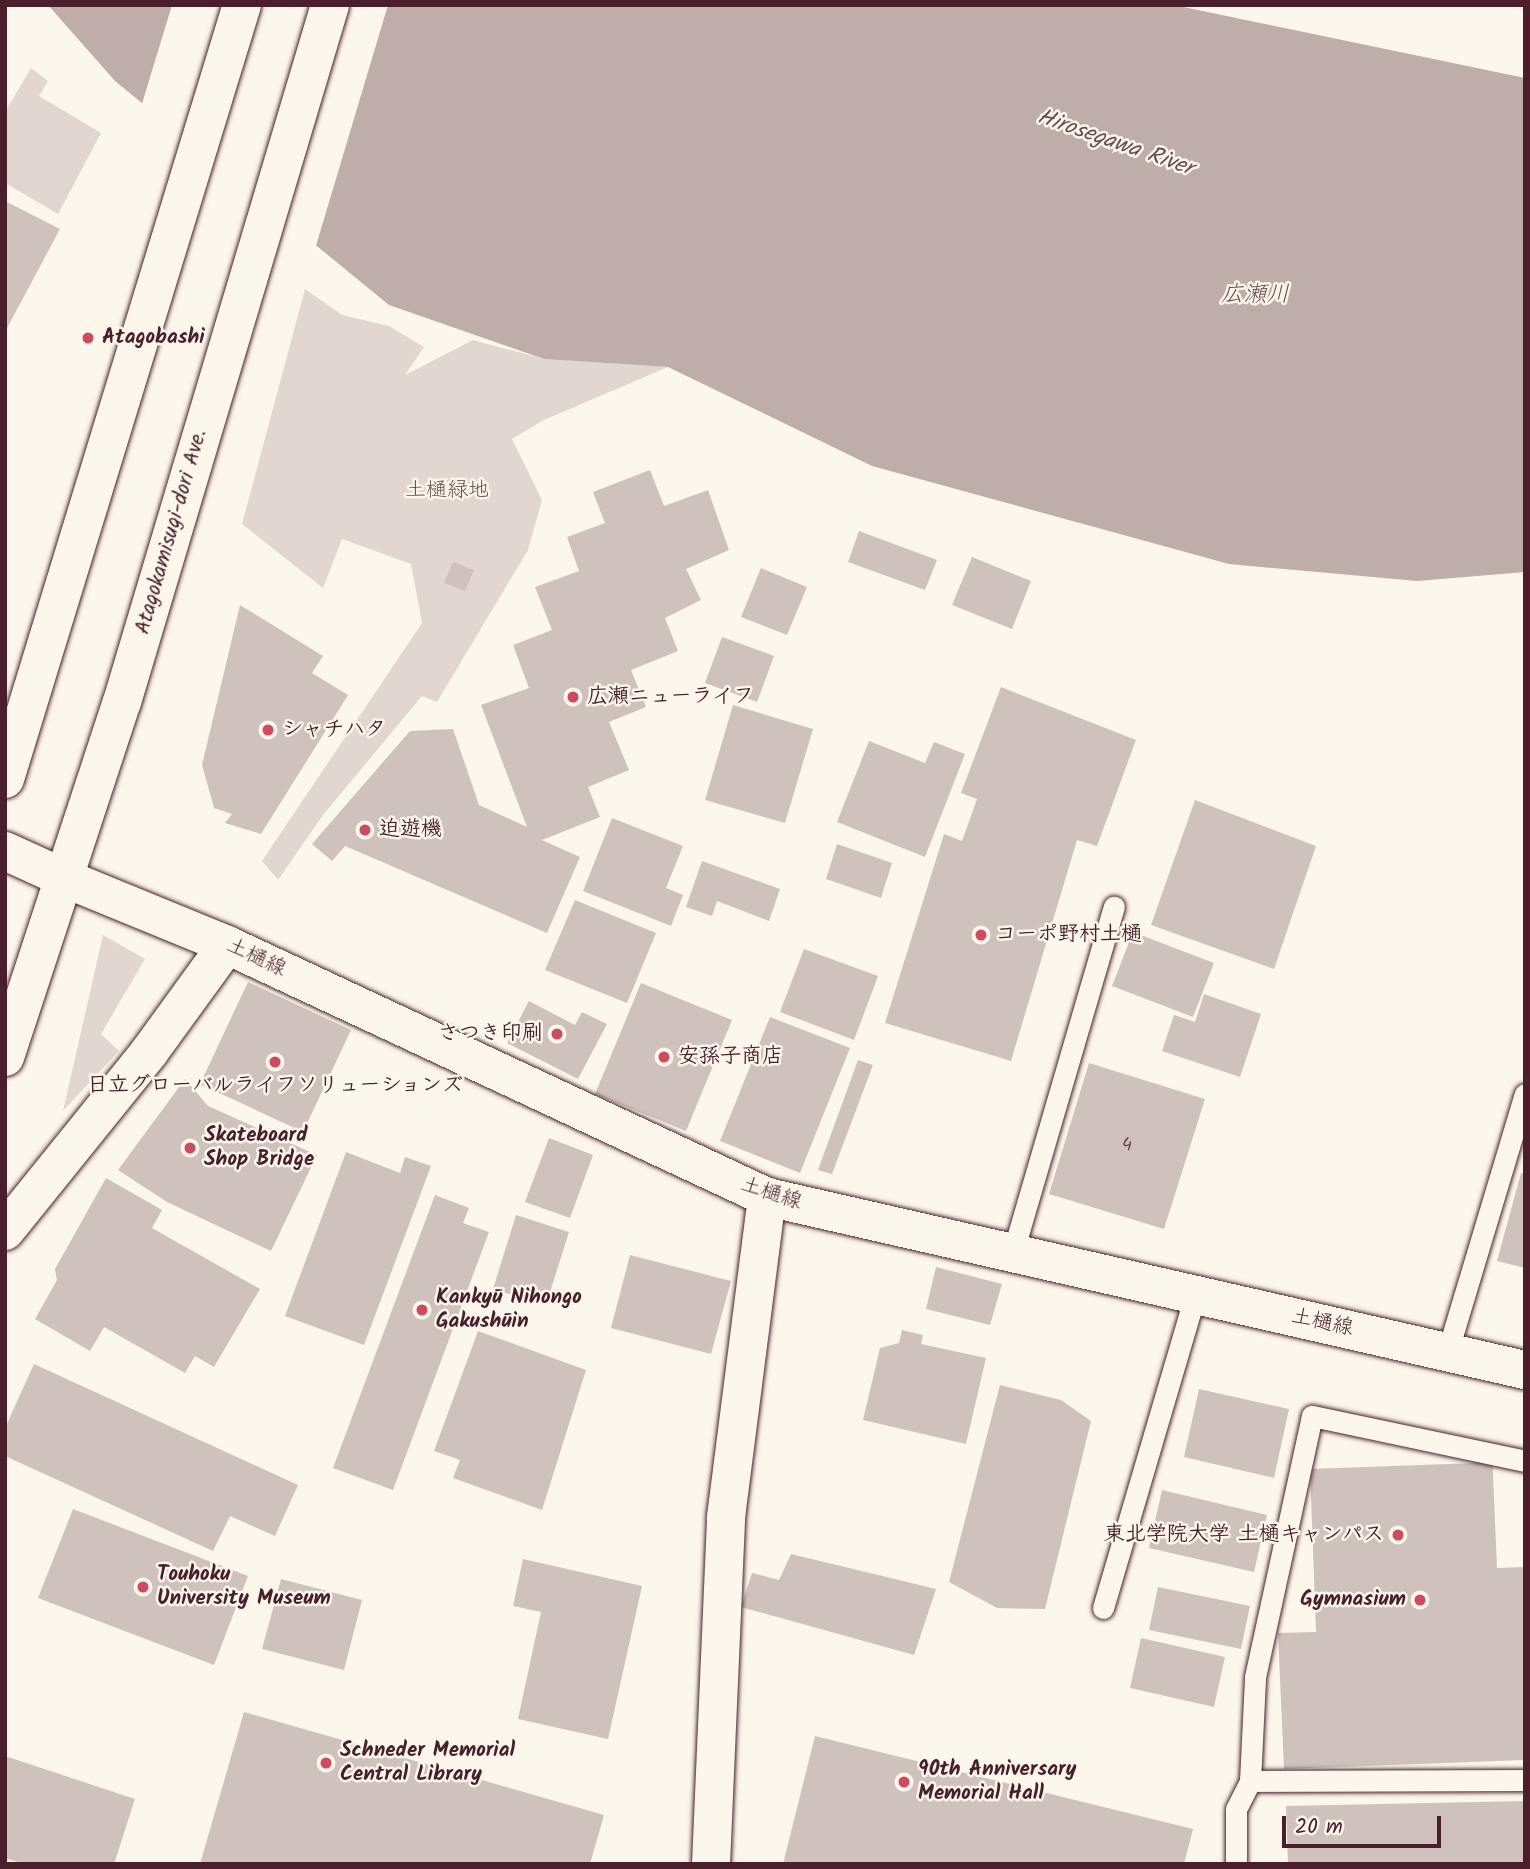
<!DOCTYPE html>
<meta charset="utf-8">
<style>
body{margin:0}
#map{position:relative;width:1530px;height:1869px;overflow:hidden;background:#fbf7ec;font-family:Kalam,"Klee One",sans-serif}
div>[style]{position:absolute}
.green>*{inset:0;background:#e2d7d0}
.water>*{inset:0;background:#bfadaa}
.pier>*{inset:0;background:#fbf7ec}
.building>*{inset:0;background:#cfc2bc}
.roads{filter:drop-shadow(0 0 2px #4a1f2b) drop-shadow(0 0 2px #4a1f2b)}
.service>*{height:21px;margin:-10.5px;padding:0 10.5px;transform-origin:10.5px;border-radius:10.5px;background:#fbf7ec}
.minor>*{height:38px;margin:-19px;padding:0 19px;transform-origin:19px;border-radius:19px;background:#fbf7ec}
.tertiary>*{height:38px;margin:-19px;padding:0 19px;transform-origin:19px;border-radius:19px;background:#fbf7ec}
.trunk>*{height:38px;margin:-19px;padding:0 19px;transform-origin:19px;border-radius:19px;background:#fbf7ec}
.dots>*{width:19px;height:19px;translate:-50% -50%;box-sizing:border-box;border:4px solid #fbf7ec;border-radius:50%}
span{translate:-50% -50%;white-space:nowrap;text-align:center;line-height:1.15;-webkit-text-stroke:5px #fbf7ec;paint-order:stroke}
.number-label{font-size:18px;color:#6b484f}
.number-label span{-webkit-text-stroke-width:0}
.poi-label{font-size:21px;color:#4a1f2b;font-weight:700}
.left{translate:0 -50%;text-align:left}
.right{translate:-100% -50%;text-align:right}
.park-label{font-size:21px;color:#704d54}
.street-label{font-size:21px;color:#4a1f2b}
.water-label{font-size:23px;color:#6d4a51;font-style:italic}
.frame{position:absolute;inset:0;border:7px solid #4a1f2b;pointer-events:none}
.scale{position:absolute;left:1282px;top:1816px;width:159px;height:32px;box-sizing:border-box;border:4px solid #4a1f2b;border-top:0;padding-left:9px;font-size:21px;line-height:24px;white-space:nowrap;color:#4a1f2b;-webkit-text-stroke:5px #fbf7ec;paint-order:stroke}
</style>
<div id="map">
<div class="green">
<i style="clip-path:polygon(31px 68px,48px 81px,39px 96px,101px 133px,58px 214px,5px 183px,5px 112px)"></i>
<i style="clip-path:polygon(305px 289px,342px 315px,389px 326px,424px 347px,405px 375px,473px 340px,544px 359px,668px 367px,544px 420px,512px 439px,542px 500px,528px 550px,437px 702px,422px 696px,323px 815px,278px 880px,262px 861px,422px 623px,411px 564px,342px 539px,323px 588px,242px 524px)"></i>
<i style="clip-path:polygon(103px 935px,145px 959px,101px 1034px,119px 1051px,63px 1111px)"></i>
</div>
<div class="water">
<i style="clip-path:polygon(48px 5px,1174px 5px,1525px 78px,1525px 572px,1417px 581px,1229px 564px,872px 466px,668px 367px,544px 359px,389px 305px,115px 81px)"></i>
</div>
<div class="pier">
<i style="clip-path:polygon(172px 5px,388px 5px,315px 249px,141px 107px)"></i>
</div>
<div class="building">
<i style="clip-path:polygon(5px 201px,60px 229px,5px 332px)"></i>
<i style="clip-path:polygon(650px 470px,664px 506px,708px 490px,729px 550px,686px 569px,701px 600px,665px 618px,678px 651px,631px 670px,646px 707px,609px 722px,629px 770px,588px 787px,600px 817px,542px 840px,580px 857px,547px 933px,345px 846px,332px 861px,312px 844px,410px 731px,453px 729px,479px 805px,527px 827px,481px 705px,529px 688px,513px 645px,552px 630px,535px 587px,579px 571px,567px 537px,605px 523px,593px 492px)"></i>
<i style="clip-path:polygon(859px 531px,937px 560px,925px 590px,848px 562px)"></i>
<i style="clip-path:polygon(972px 557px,1031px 581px,1012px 629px,952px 605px)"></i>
<i style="clip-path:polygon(453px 562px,474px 570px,465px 591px,444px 583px)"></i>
<i style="clip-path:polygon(761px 568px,807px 587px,787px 635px,741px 617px)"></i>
<i style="clip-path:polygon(240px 605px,323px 656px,312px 673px,348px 695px,261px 834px,225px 823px,232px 814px,214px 808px,202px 765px)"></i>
<i style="clip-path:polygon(722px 637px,774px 656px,757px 702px,705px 683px)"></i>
<i style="clip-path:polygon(1001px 687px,1136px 740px,1097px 846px,1077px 840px,1011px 1061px,885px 1023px,944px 834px,962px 841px,977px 799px,961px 793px)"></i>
<i style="clip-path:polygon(733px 705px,813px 729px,785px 823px,705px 800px)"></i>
<i style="clip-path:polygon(869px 741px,925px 763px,934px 742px,965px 754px,925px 857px,837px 822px)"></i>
<i style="clip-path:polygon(1195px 800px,1316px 846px,1274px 969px,1151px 925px)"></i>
<i style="clip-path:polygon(612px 818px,683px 846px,666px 888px,683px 895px,671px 926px,583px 891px)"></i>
<i style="clip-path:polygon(837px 844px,892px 863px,881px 898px,826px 879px)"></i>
<i style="clip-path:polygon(702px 861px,780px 889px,769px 921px,717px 901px,712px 916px,686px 907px)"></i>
<i style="clip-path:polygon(575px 900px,656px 933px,627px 1003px,545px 970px)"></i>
<i style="clip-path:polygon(1133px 932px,1214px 963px,1193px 1017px,1112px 986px)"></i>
<i style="clip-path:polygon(804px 949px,878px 976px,854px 1040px,780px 1012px)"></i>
<i style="clip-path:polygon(248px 982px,351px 1030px,303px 1132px,200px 1084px)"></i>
<i style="clip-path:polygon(641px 983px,732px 1020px,686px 1131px,595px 1094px)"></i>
<i style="clip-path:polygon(1204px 994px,1261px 1014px,1240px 1077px,1162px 1051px,1174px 1015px,1195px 1022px)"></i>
<i style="clip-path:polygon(529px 1001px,575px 1025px,582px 1012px,607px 1024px,578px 1079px,507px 1043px)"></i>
<i style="clip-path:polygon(770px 1017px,850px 1048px,800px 1173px,720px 1141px)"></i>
<i style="clip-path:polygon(858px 1060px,873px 1065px,832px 1174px,818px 1170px)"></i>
<i style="clip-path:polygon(1089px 1063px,1205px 1099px,1164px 1229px,1049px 1194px)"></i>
<i style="clip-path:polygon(185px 1079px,208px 1106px,317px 1155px,271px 1251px,167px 1202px,118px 1170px)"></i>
<i style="clip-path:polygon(549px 1138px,593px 1155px,570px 1218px,525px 1202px)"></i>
<i style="clip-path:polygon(346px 1152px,400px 1173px,405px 1157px,431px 1166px,364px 1345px,285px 1316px)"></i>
<i style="clip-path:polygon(1521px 1173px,1525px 1174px,1525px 1268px,1497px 1261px)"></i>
<i style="clip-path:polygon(106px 1178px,162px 1210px,152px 1228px,260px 1289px,214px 1367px,195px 1356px,185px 1373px,104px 1327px,90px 1351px,35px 1319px,57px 1280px,55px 1269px)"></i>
<i style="clip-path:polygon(435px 1195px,469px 1208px,463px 1223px,489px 1232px,393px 1490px,333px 1468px)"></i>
<i style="clip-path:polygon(516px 1215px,569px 1232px,546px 1305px,493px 1289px)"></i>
<i style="clip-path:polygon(630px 1255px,731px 1281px,711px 1354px,611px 1328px)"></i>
<i style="clip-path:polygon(936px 1267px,1002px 1284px,990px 1325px,926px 1309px)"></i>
<i style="clip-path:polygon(902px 1330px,923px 1335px,921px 1344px,986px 1358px,966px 1444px,863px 1420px,880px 1348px,899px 1343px)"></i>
<i style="clip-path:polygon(478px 1331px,586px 1370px,542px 1510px,453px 1478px,460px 1460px,434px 1451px)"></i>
<i style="clip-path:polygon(34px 1364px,298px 1485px,275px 1536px,230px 1516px,213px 1551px,5px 1456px,5px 1428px)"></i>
<i style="clip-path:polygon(1000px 1385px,1061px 1400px,1091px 1421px,1045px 1609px,997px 1608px,949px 1582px)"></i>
<i style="clip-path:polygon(1199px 1389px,1289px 1409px,1274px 1478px,1184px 1457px)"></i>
<i style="clip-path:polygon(1492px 1451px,1497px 1568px,1525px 1567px,1525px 1760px,1284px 1769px,1278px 1633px,1316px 1632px,1310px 1469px,1476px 1463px,1476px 1452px)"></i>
<i style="clip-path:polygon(1162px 1490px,1267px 1515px,1254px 1572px,1149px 1548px)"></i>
<i style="clip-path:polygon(73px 1509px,248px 1576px,214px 1665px,38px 1598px)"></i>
<i style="clip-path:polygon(791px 1554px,936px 1589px,914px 1655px,741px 1607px,752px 1573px,779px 1580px)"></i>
<i style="clip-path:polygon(523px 1559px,642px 1586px,608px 1739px,518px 1719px,541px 1612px,513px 1606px)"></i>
<i style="clip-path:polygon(281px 1579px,362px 1600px,344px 1670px,262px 1649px)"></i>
<i style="clip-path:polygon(1158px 1587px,1250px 1606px,1241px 1649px,1149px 1630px)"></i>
<i style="clip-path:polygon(1141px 1638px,1225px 1657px,1214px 1707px,1130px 1688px)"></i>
<i style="clip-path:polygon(244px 1712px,604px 1815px,590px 1864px,200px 1864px)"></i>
<i style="clip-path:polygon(815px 1736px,1193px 1829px,1184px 1864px,783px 1864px)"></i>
<i style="clip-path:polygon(5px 1756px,135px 1799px,114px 1864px,24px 1864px,5px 1858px)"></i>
<i style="clip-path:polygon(1525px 1801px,1525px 1864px,1288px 1864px,1286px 1806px)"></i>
</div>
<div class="roads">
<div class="service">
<i style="left:1012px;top:1255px;width:363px;rotate:-73.7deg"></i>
<i style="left:1448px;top:1350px;width:267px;rotate:-73.3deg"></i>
<i style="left:1103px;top:1608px;width:326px;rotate:-73.6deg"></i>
<i style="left:1250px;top:1781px;width:104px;rotate:-87.2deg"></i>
<i style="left:1255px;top:1677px;width:267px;rotate:-77.7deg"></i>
<i style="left:1312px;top:1416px;width:218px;rotate:11.9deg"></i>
<i style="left:1236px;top:1864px;width:55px;rotate:-90deg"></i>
<i style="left:1236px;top:1809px;width:31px;rotate:-63deg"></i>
<i style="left:1250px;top:1781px;width:275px;rotate:-0.2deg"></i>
</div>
<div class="minor">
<i style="left:64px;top:878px;width:176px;rotate:22.3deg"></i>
<i style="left:227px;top:945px;width:596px;rotate:25.02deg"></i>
<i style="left:767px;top:1197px;width:777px;rotate:12.86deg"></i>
<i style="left:711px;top:1864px;width:347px;rotate:-87.5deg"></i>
<i style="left:726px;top:1517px;width:323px;rotate:-82.7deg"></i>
</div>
<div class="tertiary">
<i style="left:5px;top:851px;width:65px;rotate:24.6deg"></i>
</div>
<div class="trunk">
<i style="left:5px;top:779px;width:809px;rotate:-72.98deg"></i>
<i style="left:5px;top:1057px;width:374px;rotate:-71.8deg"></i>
<i style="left:122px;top:702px;width:727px;rotate:-73.38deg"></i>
<i style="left:5px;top:1231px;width:231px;rotate:-51.1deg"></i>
<i style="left:150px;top:1051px;width:131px;rotate:-54deg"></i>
</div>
</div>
<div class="dots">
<i style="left:88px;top:338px;background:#d1495b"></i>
<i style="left:573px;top:697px;background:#d1495b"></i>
<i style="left:268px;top:730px;background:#d1495b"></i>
<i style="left:365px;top:830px;background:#d1495b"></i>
<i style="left:981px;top:935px;background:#d1495b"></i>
<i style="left:557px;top:1034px;background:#d1495b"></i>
<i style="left:664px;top:1057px;background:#d1495b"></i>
<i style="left:275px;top:1062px;background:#d1495b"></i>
<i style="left:190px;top:1148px;background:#d1495b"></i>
<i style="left:422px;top:1310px;background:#d1495b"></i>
<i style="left:1398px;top:1535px;background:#d1495b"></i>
<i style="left:143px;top:1587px;background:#d1495b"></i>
<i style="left:1420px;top:1600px;background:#d1495b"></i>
<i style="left:326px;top:1763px;background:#d1495b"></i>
<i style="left:904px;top:1782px;background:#d1495b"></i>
</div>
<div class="number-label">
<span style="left:1127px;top:1146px">4</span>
</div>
<div class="poi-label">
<span class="left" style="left:102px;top:338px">Atagobashi</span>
<span class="left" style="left:587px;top:697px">広瀬ニューライフ</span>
<span class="left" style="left:282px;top:730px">シャチハタ</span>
<span class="left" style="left:379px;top:830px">迫遊機</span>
<span class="left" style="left:995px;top:935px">コーポ野村土樋</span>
<span class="right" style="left:543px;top:1034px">さつき印刷</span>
<span class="left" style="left:678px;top:1057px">安孫子商店</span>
<span style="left:275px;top:1086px">日立グローバルライフソリューションズ</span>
<span class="left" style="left:204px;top:1148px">Skateboard<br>Shop Bridge</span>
<span class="left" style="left:436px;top:1310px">Kankyū Nihongo<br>Gakushūin</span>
<span class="right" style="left:1384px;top:1535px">東北学院大学 土樋キャンパス</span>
<span class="left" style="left:157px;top:1587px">Touhoku<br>University Museum</span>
<span class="right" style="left:1406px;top:1600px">Gymnasium</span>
<span class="left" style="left:340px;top:1763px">Schneder Memorial<br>Central Library</span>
<span class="left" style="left:918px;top:1782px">90th Anniversary<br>Memorial Hall</span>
</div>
<div class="park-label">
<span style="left:447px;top:491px">土樋緑地</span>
</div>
<div class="street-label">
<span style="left:172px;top:532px;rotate:-74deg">Atagokamisugi-dori Ave.</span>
<span style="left:256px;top:958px;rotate:25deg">土樋線</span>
<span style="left:771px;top:1194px;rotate:18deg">土樋線</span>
<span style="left:1322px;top:1323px;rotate:12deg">土樋線</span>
</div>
<div class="water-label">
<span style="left:1115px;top:143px;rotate:19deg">Hirosegawa River</span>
<span style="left:1255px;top:295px">広瀬川</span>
</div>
<div class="frame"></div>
<div class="scale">20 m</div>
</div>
